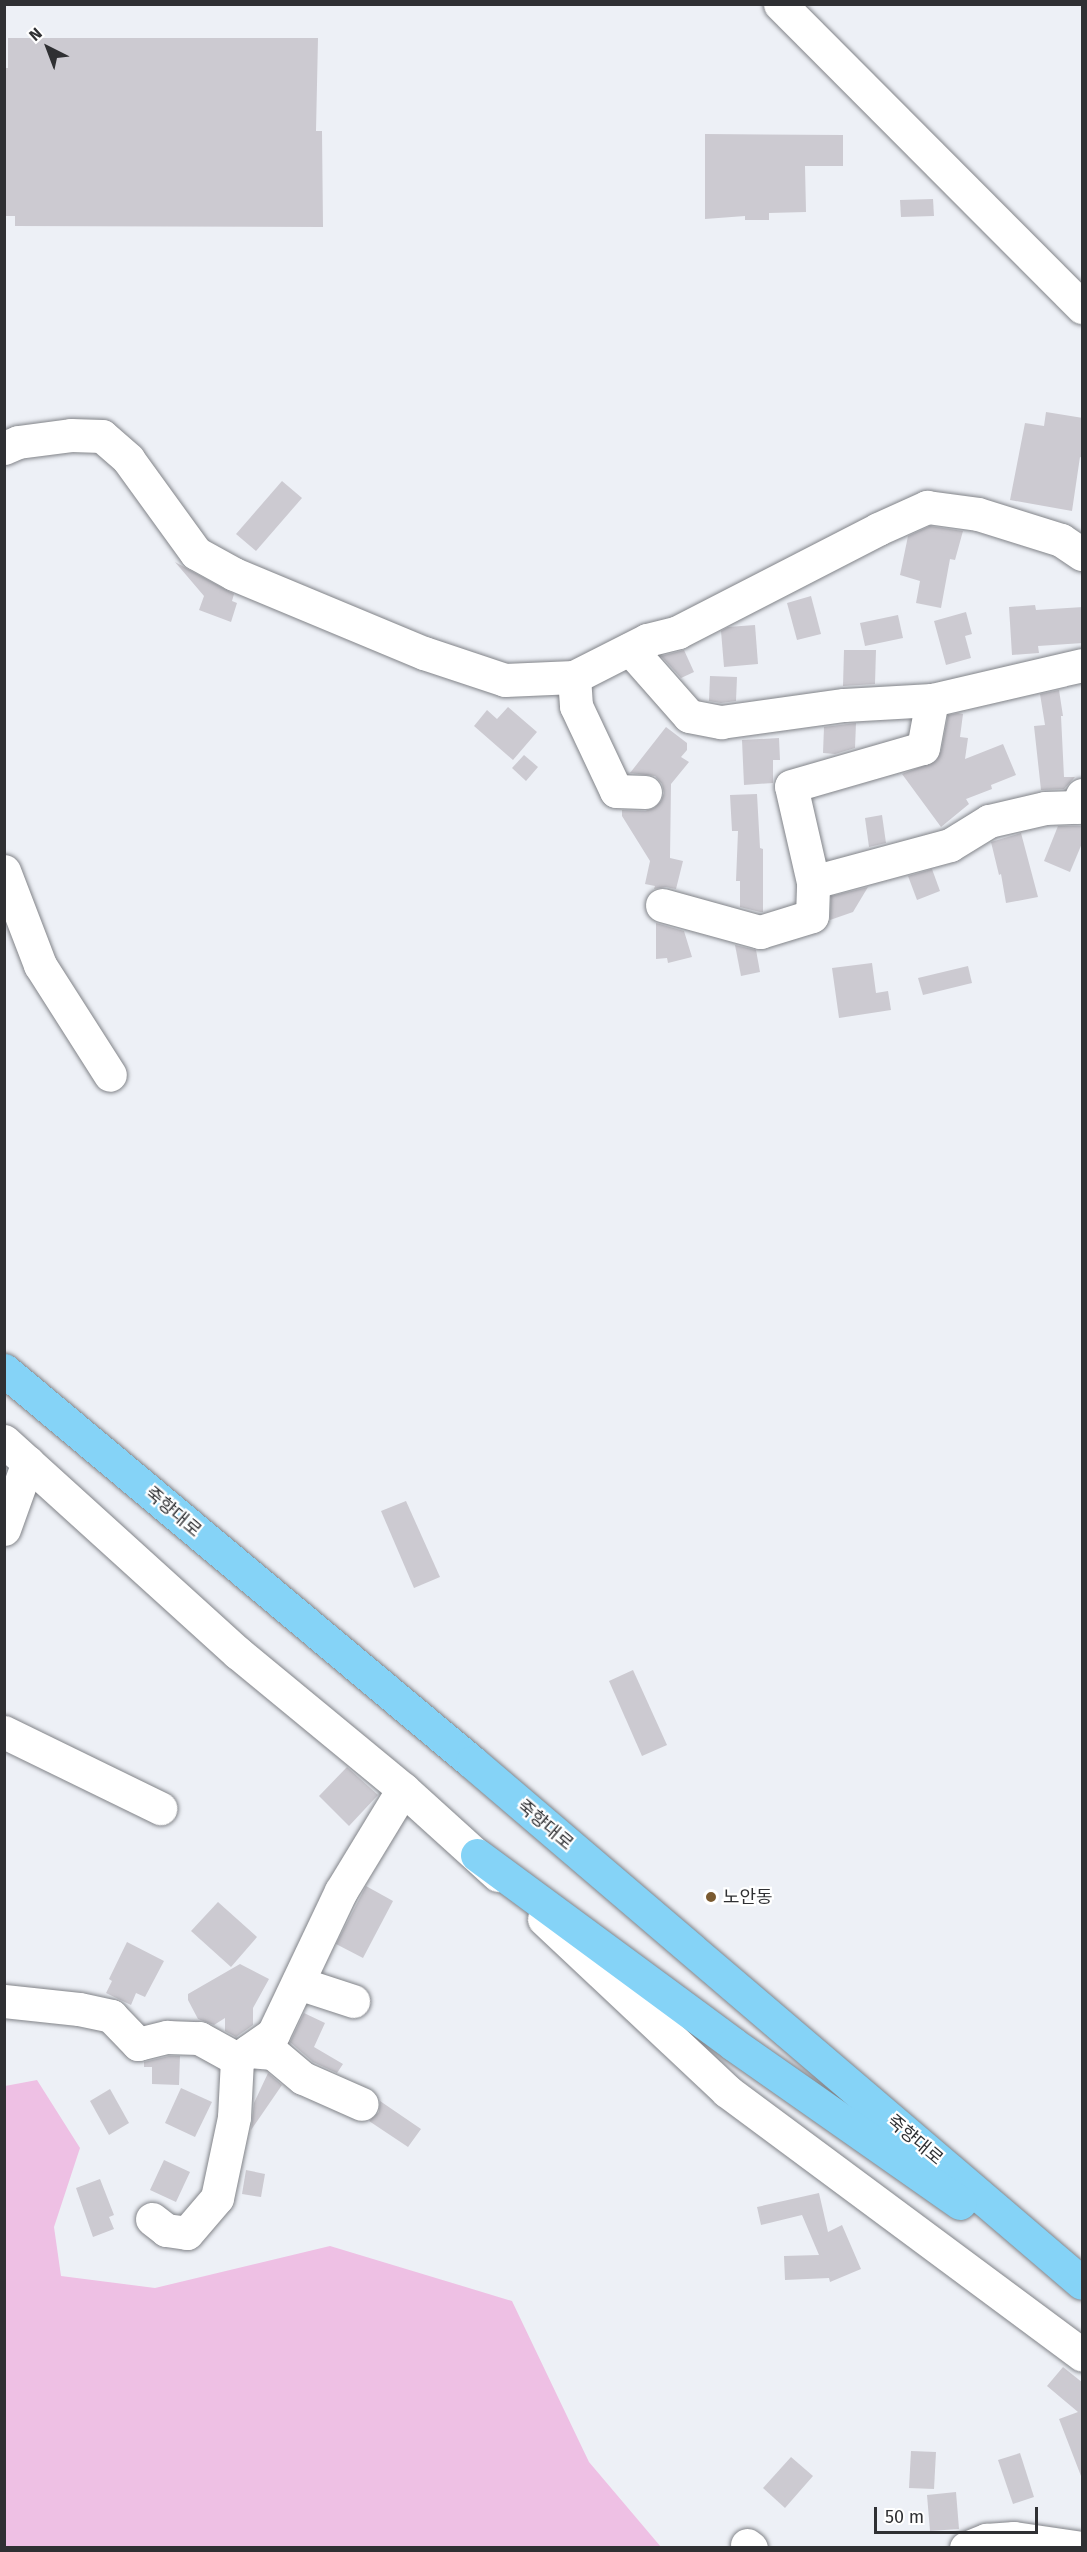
<!DOCTYPE html>
<meta charset="utf-8">
<style>
body{margin:0}
#map{position:relative;width:1087px;height:2552px;overflow:hidden;background:#edf0f6;font-family:"Fira Sans","Noto Sans KR",sans-serif}
div>[style]{position:absolute}
.green>*{inset:0;background:#eec0e4}
.building>*{inset:0;background:#cccad1}
.roads{filter:drop-shadow(0 0 2px #818388) drop-shadow(0 0 2px #818388)}
.minor>*{height:33px;margin:-16.5px;padding:0 16.5px;transform-origin:16.5px;border-radius:16.5px;background:#fff}
.major>*{height:33px;margin:-16.5px;padding:0 16.5px;transform-origin:16.5px;border-radius:16.5px;background:#85d3f7}
.dots>*{width:16px;height:16px;translate:-50% -50%;box-sizing:border-box;border:3px solid #fff;border-radius:50%}
span{translate:-50% -50%;white-space:nowrap;text-align:center;line-height:1.15;-webkit-text-stroke:4.5px #fff;paint-order:stroke}
.street-label{font-size:18px;color:#2f3033}
.poi-label{font-size:18px;color:#2f3033}
.left{translate:0 -50%;text-align:left}
.frame{position:absolute;inset:0;border:6px solid #2f3033;pointer-events:none}
.north{position:absolute;left:18px;top:18px;width:60px;height:60px;-webkit-text-stroke:4px #fff;paint-order:stroke;rotate:318deg;font-size:16px;font-weight:700;line-height:24px;text-align:center;color:#2f3033}
.north::after{content:'';display:block;margin:auto;width:21px;height:27px;background:#2f3033;clip-path:polygon(50% 0,100% 100%,50% 72%,0 100%)}
.scale{position:absolute;left:874px;top:2507px;width:164px;height:27px;box-sizing:border-box;border:3px solid #2f3033;border-top:0;padding-left:8px;font-size:18px;line-height:21px;white-space:nowrap;color:#2f3033;-webkit-text-stroke:4px #fff;paint-order:stroke}
</style>
<div id="map">
<div class="green">
<i style="clip-path:polygon(37px 2080px,80px 2148px,54px 2227px,61px 2276px,155px 2288px,330px 2246px,512px 2301px,589px 2462px,661px 2547px,5px 2547px,5px 2086px)"></i>
</div>
<div class="building">
<i style="clip-path:polygon(8px 38px,318px 38px,316px 131px,322px 131px,323px 227px,15px 226px,15px 216px,4px 216px,4px 68px,8px 68px)"></i>
<i style="clip-path:polygon(705px 134px,843px 135px,843px 166px,805px 166px,806px 212px,769px 213px,769px 220px,745px 220px,745px 216px,705px 219px)"></i>
<i style="clip-path:polygon(933px 199px,934px 216px,901px 217px,900px 200px)"></i>
<i style="clip-path:polygon(1046px 412px,1083px 418px,1083px 458px,1080px 457px,1072px 511px,1010px 500px,1025px 423px,1044px 426px)"></i>
<i style="clip-path:polygon(282px 481px,302px 498px,256px 551px,236px 534px)"></i>
<i style="clip-path:polygon(930px 526px,963px 531px,955px 560px,950px 559px,941px 608px,916px 603px,920px 581px,900px 575px,908px 536px)"></i>
<i style="clip-path:polygon(175px 562px,234px 594px,232px 601px,237px 603px,231px 622px,199px 610px,204px 596px)"></i>
<i style="clip-path:polygon(811px 596px,821px 634px,797px 640px,787px 603px)"></i>
<i style="clip-path:polygon(1035px 605px,1036px 610px,1083px 607px,1083px 643px,1038px 646px,1039px 653px,1012px 655px,1009px 607px)"></i>
<i style="clip-path:polygon(966px 612px,972px 634px,965px 636px,971px 658px,946px 665px,934px 621px)"></i>
<i style="clip-path:polygon(898px 615px,903px 638px,865px 646px,860px 623px)"></i>
<i style="clip-path:polygon(755px 625px,758px 664px,724px 667px,721px 631px,728px 627px)"></i>
<i style="clip-path:polygon(684px 650px,694px 672px,681px 678px,661px 656px)"></i>
<i style="clip-path:polygon(844px 650px,876px 650px,875px 684px,843px 686px)"></i>
<i style="clip-path:polygon(710px 676px,737px 677px,736px 701px,721px 703px,709px 701px)"></i>
<i style="clip-path:polygon(1059px 690px,1063px 716px,1061px 716px,1064px 777px,1075px 777px,1064px 789px,1041px 790px,1034px 726px,1045px 725px,1040px 694px)"></i>
<i style="clip-path:polygon(508px 707px,537px 732px,513px 760px,474px 726px,487px 710px,497px 719px)"></i>
<i style="clip-path:polygon(958px 713px,963px 714px,960px 737px,968px 738px,965px 759px,1003px 744px,1016px 775px,991px 785px,992px 789px,966px 799px,969px 804px,941px 827px,902px 774px,936px 761px,941px 751px,948px 715px)"></i>
<i style="clip-path:polygon(856px 723px,855px 748px,835px 754px,823px 753px,824px 727px)"></i>
<i style="clip-path:polygon(666px 727px,687px 743px,687px 750px,681px 757px,689px 762px,671px 784px,670px 858px,683px 861px,676px 889px,666px 887px,654px 889px,655px 886px,645px 884px,650px 861px,622px 816px,622px 810px,645px 811px,654px 808px,661px 801px,664px 793px,662px 784px,655px 776px,630px 773px)"></i>
<i style="clip-path:polygon(779px 738px,780px 760px,773px 760px,773px 783px,744px 785px,742px 740px)"></i>
<i style="clip-path:polygon(524px 755px,538px 767px,526px 781px,512px 768px)"></i>
<i style="clip-path:polygon(757px 794px,760px 848px,763px 849px,763px 912px,760px 912px,740px 907px,740px 881px,736px 881px,738px 831px,732px 831px,730px 795px)"></i>
<i style="clip-path:polygon(882px 815px,886px 843px,869px 847px,865px 818px)"></i>
<i style="clip-path:polygon(1058px 826px,1083px 826px,1083px 841px,1070px 872px,1044px 861px)"></i>
<i style="clip-path:polygon(1021px 833px,1038px 897px,1006px 903px,1001px 874px,999px 875px,991px 842px)"></i>
<i style="clip-path:polygon(932px 869px,940px 891px,917px 900px,908px 876px)"></i>
<i style="clip-path:polygon(868px 887px,853px 912px,830px 920px,831px 896px)"></i>
<i style="clip-path:polygon(656px 923px,684px 931px,692px 957px,668px 963px,667px 958px,656px 959px)"></i>
<i style="clip-path:polygon(735px 945px,756px 950px,760px 972px,741px 976px)"></i>
<i style="clip-path:polygon(872px 963px,876px 993px,888px 991px,891px 1010px,839px 1018px,832px 968px)"></i>
<i style="clip-path:polygon(968px 966px,972px 983px,923px 995px,918px 978px)"></i>
<i style="clip-path:polygon(406px 1501px,440px 1577px,414px 1588px,381px 1511px)"></i>
<i style="clip-path:polygon(633px 1670px,667px 1745px,642px 1756px,609px 1681px)"></i>
<i style="clip-path:polygon(347px 1767px,378px 1795px,349px 1826px,319px 1796px)"></i>
<i style="clip-path:polygon(366px 1886px,393px 1901px,363px 1958px,336px 1944px)"></i>
<i style="clip-path:polygon(218px 1902px,257px 1937px,231px 1967px,191px 1931px)"></i>
<i style="clip-path:polygon(127px 1942px,164px 1961px,145px 1997px,136px 1993px,131px 2005px,106px 1993px,112px 1981px,109px 1979px)"></i>
<i style="clip-path:polygon(240px 1964px,269px 1979px,253px 2008px,253px 2025px,236px 2037px,225px 2031px,225px 2018px,214px 2025px,198px 2019px,188px 2000px,188px 1994px)"></i>
<i style="clip-path:polygon(304px 2013px,325px 2023px,314px 2047px,343px 2064px,337px 2073px,313px 2062px,290px 2042px)"></i>
<i style="clip-path:polygon(169px 2056px,180px 2056px,179px 2085px,152px 2084px,152px 2067px,144px 2067px,144px 2062px)"></i>
<i style="clip-path:polygon(268px 2073px,282px 2085px,251px 2130px,254px 2103px)"></i>
<i style="clip-path:polygon(181px 2088px,212px 2102px,195px 2137px,165px 2123px)"></i>
<i style="clip-path:polygon(110px 2089px,129px 2123px,109px 2135px,90px 2101px)"></i>
<i style="clip-path:polygon(380px 2101px,421px 2129px,408px 2147px,369px 2121px,379px 2112px)"></i>
<i style="clip-path:polygon(164px 2160px,190px 2172px,176px 2202px,150px 2190px)"></i>
<i style="clip-path:polygon(246px 2170px,265px 2174px,261px 2197px,242px 2194px)"></i>
<i style="clip-path:polygon(100px 2179px,114px 2215px,109px 2217px,114px 2229px,93px 2237px,76px 2188px)"></i>
<i style="clip-path:polygon(819px 2193px,828px 2232px,842px 2225px,861px 2269px,830px 2282px,829px 2278px,785px 2280px,784px 2256px,819px 2255px,802px 2215px,761px 2225px,757px 2207px)"></i>
<i style="clip-path:polygon(1063px 2367px,1083px 2383px,1081px 2476px,1059px 2419px,1078px 2412px,1047px 2386px)"></i>
<i style="clip-path:polygon(911px 2451px,936px 2452px,934px 2489px,909px 2488px)"></i>
<i style="clip-path:polygon(1020px 2453px,1034px 2497px,1013px 2504px,998px 2460px)"></i>
<i style="clip-path:polygon(791px 2457px,813px 2476px,785px 2508px,763px 2488px)"></i>
<i style="clip-path:polygon(956px 2492px,959px 2529px,930px 2531px,927px 2495px)"></i>
</div>
<div class="roads">
<div class="minor">
<i style="left:780px;top:4px;width:428px;rotate:45.1deg"></i>
<i style="left:4px;top:448px;width:15px;rotate:-23deg"></i>
<i style="left:18px;top:442px;width:53px;rotate:-7.5deg"></i>
<i style="left:71px;top:435px;width:31px;rotate:2deg"></i>
<i style="left:102px;top:436px;width:35px;rotate:41deg"></i>
<i style="left:128px;top:459px;width:116px;rotate:54.1deg"></i>
<i style="left:196px;top:553px;width:43px;rotate:28.9deg"></i>
<i style="left:234px;top:574px;width:206px;rotate:22.6deg"></i>
<i style="left:424px;top:653px;width:85px;rotate:18.4deg"></i>
<i style="left:505px;top:680px;width:69px;rotate:-2.5deg"></i>
<i style="left:574px;top:677px;width:82px;rotate:-26.9deg"></i>
<i style="left:647px;top:640px;width:32px;rotate:-14deg"></i>
<i style="left:678px;top:632px;width:225px;rotate:-27.2deg"></i>
<i style="left:878px;top:529px;width:54px;rotate:-24.2deg"></i>
<i style="left:927px;top:507px;width:51px;rotate:7.8deg"></i>
<i style="left:978px;top:514px;width:87px;rotate:17.4deg"></i>
<i style="left:1061px;top:540px;width:25px;rotate:34deg"></i>
<i style="left:630px;top:649px;width:89px;rotate:48.6deg"></i>
<i style="left:689px;top:716px;width:33px;rotate:11deg"></i>
<i style="left:721px;top:722px;width:124px;rotate:-7.9deg"></i>
<i style="left:844px;top:705px;width:88px;rotate:-3.3deg"></i>
<i style="left:932px;top:700px;width:154px;rotate:-13.1deg"></i>
<i style="left:574px;top:677px;width:29px;rotate:86deg"></i>
<i style="left:576px;top:706px;width:94px;rotate:64.8deg"></i>
<i style="left:616px;top:791px;width:29px;rotate:2deg"></i>
<i style="left:4px;top:871px;width:101px;rotate:69deg"></i>
<i style="left:40px;top:965px;width:130px;rotate:57.5deg"></i>
<i style="left:813px;top:882px;width:142px;rotate:-15.1deg"></i>
<i style="left:950px;top:845px;width:46px;rotate:-31.6deg"></i>
<i style="left:989px;top:821px;width:57px;rotate:-13.1deg"></i>
<i style="left:1045px;top:808px;width:32px;rotate:-2deg"></i>
<i style="left:1077px;top:807px;width:13px;rotate:-67deg"></i>
<i style="left:662px;top:905px;width:102px;rotate:15.4deg"></i>
<i style="left:760px;top:932px;width:54px;rotate:-17.1deg"></i>
<i style="left:812px;top:916px;width:34px;rotate:-88deg"></i>
<i style="left:813px;top:882px;width:98px;rotate:-102.9deg"></i>
<i style="left:791px;top:786px;width:137px;rotate:-16.1deg"></i>
<i style="left:923px;top:748px;width:49px;rotate:-79.4deg"></i>
<i style="left:4px;top:1441px;width:316px;rotate:42.2deg"></i>
<i style="left:238px;top:1653px;width:214px;rotate:39.5deg"></i>
<i style="left:403px;top:1789px;width:128px;rotate:42.2deg"></i>
<i style="left:4px;top:1529px;width:71px;rotate:-70.3deg"></i>
<i style="left:4px;top:1732px;width:174px;rotate:26deg"></i>
<i style="left:544px;top:1919px;width:251px;rotate:43.2deg"></i>
<i style="left:727px;top:2091px;width:442px;rotate:36.6deg"></i>
<i style="left:298px;top:1983px;width:58px;rotate:18.1deg"></i>
<i style="left:4px;top:2001px;width:75px;rotate:6.1deg"></i>
<i style="left:79px;top:2009px;width:33px;rotate:12deg"></i>
<i style="left:111px;top:2016px;width:39px;rotate:46deg"></i>
<i style="left:138px;top:2044px;width:30px;rotate:-14deg"></i>
<i style="left:167px;top:2037px;width:32px;rotate:2deg"></i>
<i style="left:199px;top:2038px;width:43px;rotate:28.9deg"></i>
<i style="left:249px;top:2051px;width:24px;rotate:5deg"></i>
<i style="left:273px;top:2053px;width:39px;rotate:40deg"></i>
<i style="left:303px;top:2078px;width:64px;rotate:23.8deg"></i>
<i style="left:152px;top:2219px;width:18px;rotate:38deg"></i>
<i style="left:166px;top:2230px;width:21px;rotate:8deg"></i>
<i style="left:187px;top:2233px;width:46px;rotate:-49.4deg"></i>
<i style="left:217px;top:2198px;width:83px;rotate:-78.1deg"></i>
<i style="left:234px;top:2117px;width:58px;rotate:-87deg"></i>
<i style="left:237px;top:2059px;width:44px;rotate:-34.8deg"></i>
<i style="left:273px;top:2034px;width:158px;rotate:-64.6deg"></i>
<i style="left:341px;top:1891px;width:119px;rotate:-58.7deg"></i>
<i style="left:747px;top:2545px;width:5px;rotate:37deg"></i>
<i style="left:966px;top:2548px;width:22px;rotate:-22deg"></i>
<i style="left:986px;top:2540px;width:28px;rotate:-4deg"></i>
<i style="left:1014px;top:2538px;width:69px;rotate:8.4deg"></i>
</div>
<div class="major">
<i style="left:4px;top:1370px;width:610px;rotate:39.95deg"></i>
<i style="left:472px;top:1762px;width:802px;rotate:40.5deg"></i>
<i style="left:477px;top:1855px;width:318px;rotate:36.4deg"></i>
<i style="left:733px;top:2044px;width:277px;rotate:35deg"></i>
</div>
</div>
<div class="dots">
<i style="left:711px;top:1897px;background:#7a5a30"></i>
</div>
<div class="street-label">
<span style="left:173px;top:1512px;rotate:40deg">죽향대로</span>
<span style="left:545px;top:1825px;rotate:40deg">죽향대로</span>
<span style="left:915px;top:2140px;rotate:40deg">죽향대로</span>
</div>
<div class="poi-label">
<span class="left" style="left:723px;top:1897px">노안동</span>
</div>
<div class="frame"></div>
<div class="north">N</div>
<div class="scale">50 m</div>
</div>
